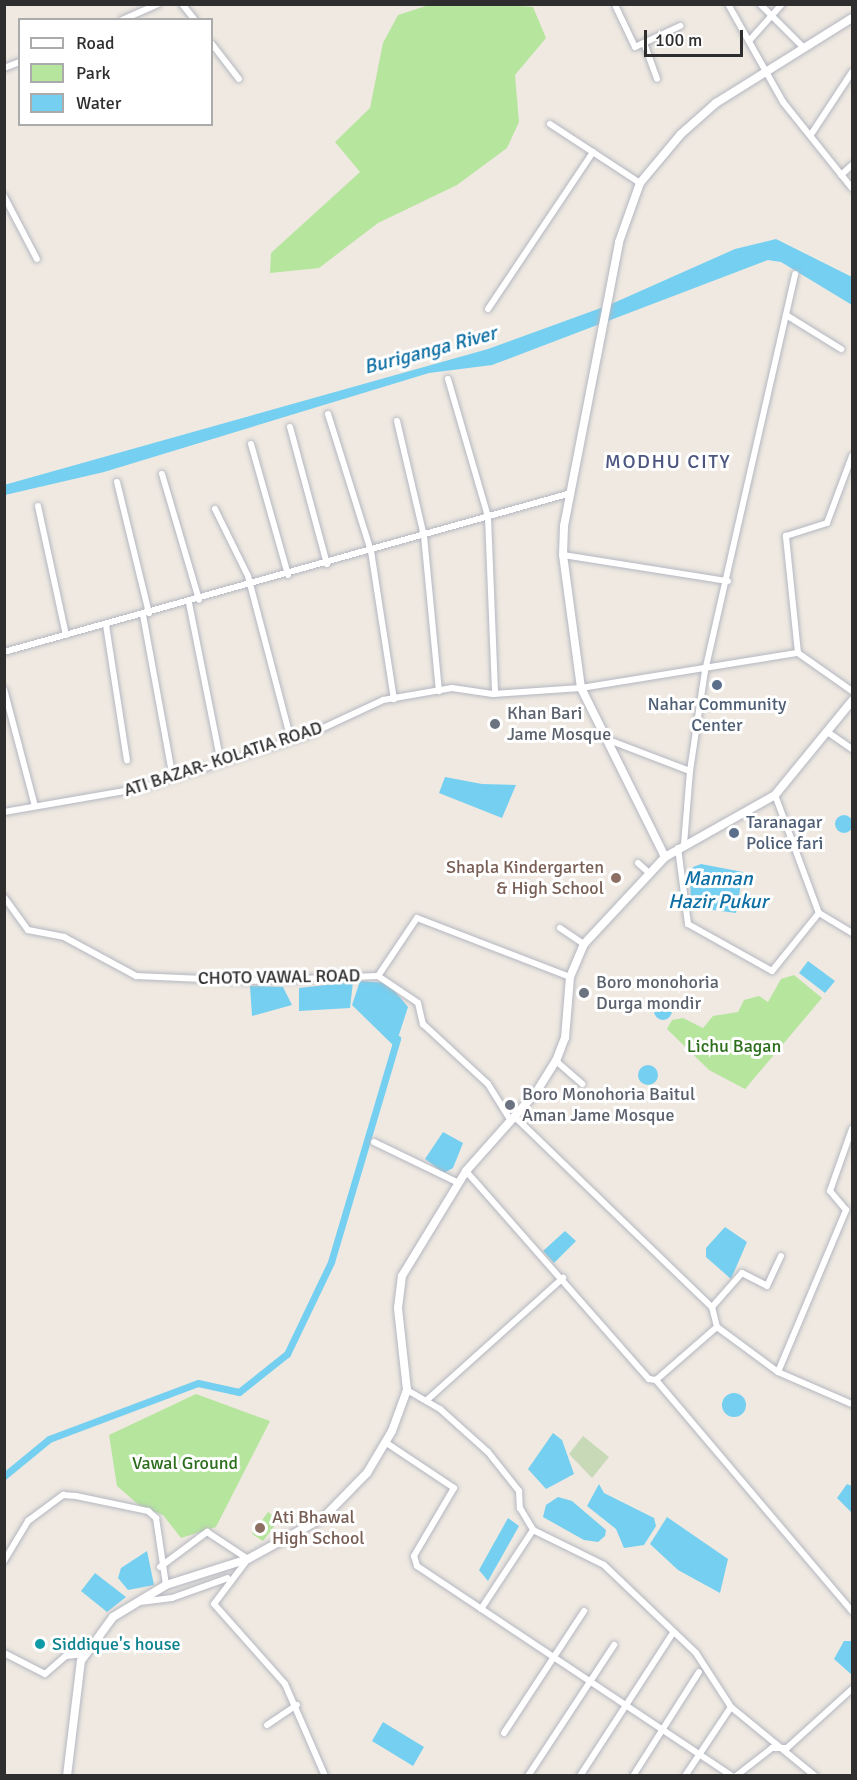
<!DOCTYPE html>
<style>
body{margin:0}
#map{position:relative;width:857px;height:1780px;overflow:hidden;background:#efe9e1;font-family:Signika,sans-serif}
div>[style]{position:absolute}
.green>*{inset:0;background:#b6e59e}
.cemetery>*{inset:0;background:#c8d9b8}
.water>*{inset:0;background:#75cff0}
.round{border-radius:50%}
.canal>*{height:7px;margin:-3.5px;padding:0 3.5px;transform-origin:3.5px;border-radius:3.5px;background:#75cff0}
.roads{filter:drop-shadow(0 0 2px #b4b7c1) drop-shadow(0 0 2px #b4b7c1)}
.street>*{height:6px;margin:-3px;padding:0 3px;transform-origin:3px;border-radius:3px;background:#fff}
.secondary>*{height:8px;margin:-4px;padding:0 4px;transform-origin:4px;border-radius:4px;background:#fff}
.dots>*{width:16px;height:16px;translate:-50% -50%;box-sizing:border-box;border:3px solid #fff;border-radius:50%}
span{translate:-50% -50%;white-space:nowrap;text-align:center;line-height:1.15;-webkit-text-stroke:6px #fff;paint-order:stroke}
.service-label{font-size:18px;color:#4e5e75}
.left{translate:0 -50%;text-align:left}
.worship-label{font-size:18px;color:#5b616d}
.street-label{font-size:18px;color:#2e2e2e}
.education-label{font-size:18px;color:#785e54}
.right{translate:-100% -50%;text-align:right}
.park-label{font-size:18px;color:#2c6e1b}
.culture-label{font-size:18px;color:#0d838f}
.water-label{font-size:20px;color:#0d6fa3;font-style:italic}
.neighbourhood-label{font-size:20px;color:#4d5680;letter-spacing:1.5px}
.frame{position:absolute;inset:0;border:6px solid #2e2e2e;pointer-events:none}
.legend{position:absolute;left:18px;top:18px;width:195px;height:108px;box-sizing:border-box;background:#fff;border:2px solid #ababab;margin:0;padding:8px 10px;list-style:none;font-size:18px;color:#2e2e2e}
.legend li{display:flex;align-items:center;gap:12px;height:30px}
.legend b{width:30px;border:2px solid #ababab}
.scale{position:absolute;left:644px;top:30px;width:99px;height:27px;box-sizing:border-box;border:3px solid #2e2e2e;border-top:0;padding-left:8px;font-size:18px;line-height:21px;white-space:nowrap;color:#2e2e2e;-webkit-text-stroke:4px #fff;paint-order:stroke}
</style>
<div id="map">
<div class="green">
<i style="clip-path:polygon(493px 4px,533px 7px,546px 38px,515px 75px,519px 122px,507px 148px,457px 185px,378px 223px,319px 268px,270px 273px,271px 253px,360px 172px,335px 142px,370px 108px,383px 43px,398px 15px,429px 5px)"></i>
<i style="clip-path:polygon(794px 975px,822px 998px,745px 1089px,709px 1070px,667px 1029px,672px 1020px,683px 1018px,703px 1028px,713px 1016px,738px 1012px,744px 1000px,759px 996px,768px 1002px,781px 979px)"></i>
<i style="clip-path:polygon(196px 1394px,270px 1421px,216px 1527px,181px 1538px,163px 1515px,140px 1506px,117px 1486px,109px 1435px)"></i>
<i style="clip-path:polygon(268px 1512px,279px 1520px,263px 1541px,252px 1534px)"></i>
</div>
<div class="cemetery">
<i style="clip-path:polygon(583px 1436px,609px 1457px,592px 1478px,569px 1454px)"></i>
</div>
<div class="water">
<i style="clip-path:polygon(776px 239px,852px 277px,852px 305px,781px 262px,768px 260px,492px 365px,429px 373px,104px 472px,5px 495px,4px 485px,488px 349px,609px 305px,735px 249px)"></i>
<i style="clip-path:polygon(445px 777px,482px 784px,516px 785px,502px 818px,439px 793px)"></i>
<i class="round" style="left:835px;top:815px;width:18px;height:18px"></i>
<i style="clip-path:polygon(701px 864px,743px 872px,736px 913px,691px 907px,690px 876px,693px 867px)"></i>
<i style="clip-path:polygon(808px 961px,835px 981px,825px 993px,799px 973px)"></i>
<i style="clip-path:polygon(360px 981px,388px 983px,408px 1007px,395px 1047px,352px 1005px)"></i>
<i style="clip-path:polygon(353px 982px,350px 1008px,299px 1011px,299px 988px)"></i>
<i style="clip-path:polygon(250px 986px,283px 987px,292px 1005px,252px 1016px)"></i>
<i class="round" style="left:654px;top:1002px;width:18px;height:18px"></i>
<i class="round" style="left:638px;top:1065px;width:20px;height:20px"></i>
<i style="clip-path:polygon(443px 1132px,463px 1143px,453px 1168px,444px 1173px,425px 1159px)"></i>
<i style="clip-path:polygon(725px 1227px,747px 1242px,731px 1279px,706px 1257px,706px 1248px)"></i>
<i style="clip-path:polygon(565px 1231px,576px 1241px,554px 1263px,543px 1251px)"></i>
<i class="round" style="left:722px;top:1393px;width:24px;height:24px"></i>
<i style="clip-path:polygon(553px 1433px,562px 1440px,574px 1474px,546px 1489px,528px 1469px)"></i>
<i style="clip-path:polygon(599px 1484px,604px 1493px,654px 1518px,656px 1526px,644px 1545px,624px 1548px,616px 1529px,587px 1506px)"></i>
<i style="clip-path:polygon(847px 1484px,852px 1486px,852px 1513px,837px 1498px)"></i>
<i style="clip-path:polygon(558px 1497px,572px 1501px,606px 1530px,605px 1536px,598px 1542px,584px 1540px,543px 1517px,546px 1505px)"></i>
<i style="clip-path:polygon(667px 1517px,728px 1559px,720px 1593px,678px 1570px,650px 1544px)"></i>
<i style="clip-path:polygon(508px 1518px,519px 1526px,488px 1581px,479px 1570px)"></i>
<i style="clip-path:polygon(147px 1551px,154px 1585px,128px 1590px,118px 1578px,121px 1568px)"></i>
<i style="clip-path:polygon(95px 1573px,126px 1597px,107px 1612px,81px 1591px)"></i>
<i style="clip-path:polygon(844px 1641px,852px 1641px,852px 1675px,834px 1659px)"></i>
<i style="clip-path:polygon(383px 1722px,424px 1747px,413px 1766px,372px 1741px)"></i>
</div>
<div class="canal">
<i style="left:4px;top:1476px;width:58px;rotate:-39.4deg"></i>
<i style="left:49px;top:1439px;width:159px;rotate:-20.6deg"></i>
<i style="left:198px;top:1383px;width:42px;rotate:12.4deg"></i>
<i style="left:239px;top:1392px;width:61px;rotate:-38.4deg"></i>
<i style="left:287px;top:1354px;width:102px;rotate:-64.4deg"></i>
<i style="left:331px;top:1262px;width:233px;rotate:-73.5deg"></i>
</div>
<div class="roads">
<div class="street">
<i style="left:182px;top:4px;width:21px;rotate:51deg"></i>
<i style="left:728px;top:4px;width:112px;rotate:60.7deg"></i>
<i style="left:783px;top:102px;width:110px;rotate:51.3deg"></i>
<i style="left:760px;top:4px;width:62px;rotate:45deg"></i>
<i style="left:616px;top:7px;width:44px;rotate:64.6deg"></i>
<i style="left:635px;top:47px;width:50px;rotate:-25deg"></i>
<i style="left:122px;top:20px;width:39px;rotate:-24deg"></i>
<i style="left:749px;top:41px;width:50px;rotate:-48.3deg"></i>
<i style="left:644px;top:43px;width:38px;rotate:70deg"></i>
<i style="left:212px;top:44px;width:44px;rotate:52.4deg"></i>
<i style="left:4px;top:68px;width:17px;rotate:-21deg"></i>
<i style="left:550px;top:124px;width:108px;rotate:33.2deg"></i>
<i style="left:812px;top:133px;width:73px;rotate:-56.7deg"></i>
<i style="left:841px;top:175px;width:15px;rotate:-42deg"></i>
<i style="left:4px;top:196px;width:71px;rotate:62.4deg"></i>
<i style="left:488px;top:309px;width:189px;rotate:-56.2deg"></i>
<i style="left:786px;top:315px;width:65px;rotate:31.7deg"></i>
<i style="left:448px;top:379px;width:144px;rotate:73.8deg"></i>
<i style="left:488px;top:517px;width:177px;rotate:87.7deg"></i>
<i style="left:328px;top:414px;width:144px;rotate:72.6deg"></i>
<i style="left:371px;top:551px;width:150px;rotate:81.2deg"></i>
<i style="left:397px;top:421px;width:118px;rotate:76.8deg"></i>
<i style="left:424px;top:536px;width:156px;rotate:84.5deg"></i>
<i style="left:290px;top:427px;width:142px;rotate:74.9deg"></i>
<i style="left:251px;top:444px;width:136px;rotate:74.2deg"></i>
<i style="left:162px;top:474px;width:131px;rotate:73.6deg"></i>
<i style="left:117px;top:482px;width:135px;rotate:76.3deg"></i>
<i style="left:38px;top:506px;width:132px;rotate:77.8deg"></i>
<i style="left:215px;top:509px;width:75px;rotate:63.8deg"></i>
<i style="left:248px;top:576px;width:170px;rotate:75.3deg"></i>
<i style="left:563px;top:555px;width:167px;rotate:9deg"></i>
<i style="left:189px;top:603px;width:163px;rotate:78.7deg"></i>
<i style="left:143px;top:615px;width:166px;rotate:79.6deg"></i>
<i style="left:106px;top:625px;width:137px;rotate:81.2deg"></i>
<i style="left:4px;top:652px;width:589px;rotate:-15.66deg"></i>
<i style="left:798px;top:653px;width:118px;rotate:-95.9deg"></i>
<i style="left:786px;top:536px;width:43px;rotate:-17.6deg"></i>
<i style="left:827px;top:523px;width:72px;rotate:-69.5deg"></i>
<i style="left:4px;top:689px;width:121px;rotate:75.2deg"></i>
<i style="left:829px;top:733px;width:28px;rotate:35deg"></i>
<i style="left:606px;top:739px;width:90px;rotate:20.9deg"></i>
<i style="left:690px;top:771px;width:73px;rotate:94.7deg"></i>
<i style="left:690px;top:771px;width:101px;rotate:-81.5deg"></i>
<i style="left:705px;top:671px;width:407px;rotate:-77.2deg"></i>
<i style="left:775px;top:795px;width:126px;rotate:69.6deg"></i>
<i style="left:819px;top:913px;width:39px;rotate:31deg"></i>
<i style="left:4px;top:812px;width:140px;rotate:-9.9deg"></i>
<i style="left:142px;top:788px;width:174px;rotate:-17.7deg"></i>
<i style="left:308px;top:735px;width:83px;rotate:-25deg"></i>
<i style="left:383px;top:700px;width:70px;rotate:-9.9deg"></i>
<i style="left:452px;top:688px;width:41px;rotate:8.3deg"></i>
<i style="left:493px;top:694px;width:88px;rotate:-3.9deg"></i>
<i style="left:581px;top:688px;width:220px;rotate:-9.2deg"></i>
<i style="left:798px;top:653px;width:66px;rotate:35.1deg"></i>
<i style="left:678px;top:848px;width:77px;rotate:82.5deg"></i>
<i style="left:688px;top:924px;width:96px;rotate:29.2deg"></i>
<i style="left:772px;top:971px;width:75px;rotate:-51deg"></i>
<i style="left:638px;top:863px;width:15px;rotate:42deg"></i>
<i style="left:4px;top:897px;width:41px;rotate:54deg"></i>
<i style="left:28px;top:930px;width:37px;rotate:11deg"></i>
<i style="left:64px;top:937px;width:82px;rotate:28.4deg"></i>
<i style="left:136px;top:976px;width:112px;rotate:2.6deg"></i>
<i style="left:248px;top:981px;width:130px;rotate:-2.2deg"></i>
<i style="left:378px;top:976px;width:48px;rotate:34deg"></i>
<i style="left:418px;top:1003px;width:22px;rotate:77deg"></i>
<i style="left:423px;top:1024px;width:88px;rotate:42.7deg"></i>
<i style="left:488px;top:1084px;width:44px;rotate:58.1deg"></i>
<i style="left:560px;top:928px;width:29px;rotate:34deg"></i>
<i style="left:378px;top:976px;width:70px;rotate:-56.1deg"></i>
<i style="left:417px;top:918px;width:164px;rotate:21.1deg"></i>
<i style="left:556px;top:1061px;width:35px;rotate:41deg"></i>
<i style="left:515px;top:1117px;width:274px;rotate:44deg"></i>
<i style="left:712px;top:1307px;width:21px;rotate:76deg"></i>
<i style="left:717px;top:1327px;width:76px;rotate:36.4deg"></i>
<i style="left:778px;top:1372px;width:81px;rotate:23.4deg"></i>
<i style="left:374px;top:1142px;width:94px;rotate:25.8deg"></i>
<i style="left:466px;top:1171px;width:277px;rotate:48.7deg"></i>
<i style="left:649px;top:1379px;width:7px;rotate:8deg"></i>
<i style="left:656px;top:1380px;width:81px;rotate:-41deg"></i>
<i style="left:712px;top:1307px;width:45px;rotate:-48.6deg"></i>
<i style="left:742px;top:1273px;width:28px;rotate:27deg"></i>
<i style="left:767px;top:1286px;width:33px;rotate:-65deg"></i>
<i style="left:778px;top:1372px;width:176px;rotate:-67.2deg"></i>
<i style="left:846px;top:1210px;width:25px;rotate:-130deg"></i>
<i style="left:830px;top:1191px;width:66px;rotate:-70.5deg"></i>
<i style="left:656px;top:1380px;width:303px;rotate:49.7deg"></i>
<i style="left:407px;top:1390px;width:38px;rotate:30deg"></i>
<i style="left:440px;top:1409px;width:64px;rotate:41.9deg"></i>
<i style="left:488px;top:1452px;width:50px;rotate:51.5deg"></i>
<i style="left:519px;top:1491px;width:17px;rotate:87deg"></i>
<i style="left:520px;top:1508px;width:26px;rotate:59deg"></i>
<i style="left:533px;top:1530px;width:79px;rotate:26.2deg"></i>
<i style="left:604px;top:1565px;width:127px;rotate:43.7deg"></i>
<i style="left:696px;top:1653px;width:64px;rotate:57.1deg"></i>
<i style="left:731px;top:1707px;width:109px;rotate:39.4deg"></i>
<i style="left:427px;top:1400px;width:183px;rotate:-41.9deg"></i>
<i style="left:385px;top:1442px;width:83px;rotate:33.7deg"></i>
<i style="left:454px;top:1488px;width:79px;rotate:120.5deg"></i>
<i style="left:414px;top:1556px;width:10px;rotate:73deg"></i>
<i style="left:417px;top:1566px;width:379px;rotate:33.7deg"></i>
<i style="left:4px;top:1561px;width:47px;rotate:-59deg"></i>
<i style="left:28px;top:1521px;width:44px;rotate:-36.6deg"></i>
<i style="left:63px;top:1495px;width:13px;rotate:4deg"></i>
<i style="left:76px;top:1496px;width:74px;rotate:11.8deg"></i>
<i style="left:148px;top:1511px;width:11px;rotate:41deg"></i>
<i style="left:156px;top:1518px;width:68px;rotate:81.5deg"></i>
<i style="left:160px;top:1567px;width:59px;rotate:-36.7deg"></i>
<i style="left:207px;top:1532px;width:49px;rotate:33.4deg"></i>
<i style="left:248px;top:1559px;width:56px;rotate:127.1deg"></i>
<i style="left:214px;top:1604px;width:107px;rotate:48.4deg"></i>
<i style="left:285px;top:1684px;width:100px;rotate:66.5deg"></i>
<i style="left:140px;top:1602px;width:32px;rotate:-7deg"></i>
<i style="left:172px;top:1598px;width:59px;rotate:-19.7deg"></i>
<i style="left:481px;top:1609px;width:95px;rotate:-56.6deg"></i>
<i style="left:4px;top:1653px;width:46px;rotate:27.1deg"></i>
<i style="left:45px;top:1674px;width:28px;rotate:-41deg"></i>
<i style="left:66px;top:1656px;width:19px;rotate:-6deg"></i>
<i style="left:267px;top:1725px;width:36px;rotate:-34deg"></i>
<i style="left:504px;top:1733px;width:146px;rotate:-56.7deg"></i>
<i style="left:528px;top:1776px;width:157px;rotate:-56.7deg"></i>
<i style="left:580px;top:1776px;width:171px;rotate:-57deg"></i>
<i style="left:633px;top:1776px;width:123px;rotate:-57.6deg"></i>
<i style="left:685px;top:1776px;width:83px;rotate:-56.3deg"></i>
<i style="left:736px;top:1776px;width:46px;rotate:-37.9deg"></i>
<i style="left:772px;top:1748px;width:15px"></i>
<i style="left:787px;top:1748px;width:88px;rotate:-42.2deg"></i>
</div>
<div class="secondary">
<i style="left:665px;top:857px;width:189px;rotate:-116.4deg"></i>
<i style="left:581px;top:688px;width:134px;rotate:-97.7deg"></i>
<i style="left:563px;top:555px;width:29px;rotate:-88deg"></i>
<i style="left:564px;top:526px;width:289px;rotate:-79deg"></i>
<i style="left:619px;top:242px;width:63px;rotate:-70.4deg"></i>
<i style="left:640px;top:183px;width:64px;rotate:-50.1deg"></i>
<i style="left:681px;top:134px;width:47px;rotate:-41.5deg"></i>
<i style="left:716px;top:103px;width:160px;rotate:-32deg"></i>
<i style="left:67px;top:1776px;width:116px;rotate:-83.1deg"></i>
<i style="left:81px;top:1661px;width:54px;rotate:-54deg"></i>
<i style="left:113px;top:1617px;width:62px;rotate:-31.1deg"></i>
<i style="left:166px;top:1585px;width:86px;rotate:-17.6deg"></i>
<i style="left:248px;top:1559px;width:87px;rotate:-28.9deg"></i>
<i style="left:324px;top:1517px;width:62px;rotate:-45.7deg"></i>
<i style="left:367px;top:1473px;width:49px;rotate:-59.2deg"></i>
<i style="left:392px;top:1431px;width:44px;rotate:-69.9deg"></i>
<i style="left:407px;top:1390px;width:82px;rotate:-96.3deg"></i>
<i style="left:398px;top:1308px;width:32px;rotate:-83deg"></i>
<i style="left:402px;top:1276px;width:123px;rotate:-58.6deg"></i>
<i style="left:466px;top:1171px;width:107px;rotate:-48.4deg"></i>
<i style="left:537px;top:1091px;width:36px;rotate:-58deg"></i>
<i style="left:556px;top:1061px;width:25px;rotate:-69deg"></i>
<i style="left:565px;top:1038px;width:61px;rotate:-85.3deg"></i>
<i style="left:570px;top:977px;width:36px;rotate:-67deg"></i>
<i style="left:584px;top:944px;width:119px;rotate:-47deg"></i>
<i style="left:665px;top:857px;width:126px;rotate:-29.4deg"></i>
<i style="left:775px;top:795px;width:122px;rotate:-50.7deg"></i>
</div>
</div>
<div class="dots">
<i style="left:717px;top:685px;background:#5c6f8a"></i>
<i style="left:495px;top:724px;background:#6b7280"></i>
<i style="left:734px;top:833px;background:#5c6f8a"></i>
<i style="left:616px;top:878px;background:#8d6e63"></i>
<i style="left:584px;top:993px;background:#6b7280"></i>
<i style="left:510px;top:1105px;background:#6b7280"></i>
<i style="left:260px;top:1528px;background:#8d6e63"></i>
<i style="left:40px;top:1644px;background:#0f9aa8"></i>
</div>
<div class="service-label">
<span style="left:717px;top:715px">Nahar Community<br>Center</span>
<span class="left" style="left:746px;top:833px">Taranagar<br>Police fari</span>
</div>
<div class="worship-label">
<span class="left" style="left:507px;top:724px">Khan Bari<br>Jame Mosque</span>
<span class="left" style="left:596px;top:993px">Boro monohoria<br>Durga mondir</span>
<span class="left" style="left:522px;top:1105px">Boro Monohoria Baitul<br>Aman Jame Mosque</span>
</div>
<div class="street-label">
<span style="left:223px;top:759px;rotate:-18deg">ATI BAZAR- KOLATIA ROAD</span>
<span style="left:279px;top:977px;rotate:-1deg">CHOTO VAWAL ROAD</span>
</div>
<div class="education-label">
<span class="right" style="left:604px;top:878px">Shapla Kindergarten<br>&amp; High School</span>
<span class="left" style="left:272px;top:1528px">Ati Bhawal<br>High School</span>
</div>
<div class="park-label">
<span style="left:734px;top:1046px">Lichu Bagan</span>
<span style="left:185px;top:1463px">Vawal Ground</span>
</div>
<div class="culture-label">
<span class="left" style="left:52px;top:1644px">Siddique's house</span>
</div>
<div class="water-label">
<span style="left:430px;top:350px;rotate:-15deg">Buriganga River</span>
<span style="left:718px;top:890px">Mannan<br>Hazir Pukur</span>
</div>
<div class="neighbourhood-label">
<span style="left:668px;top:461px">MODHU CITY</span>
</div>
<div class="frame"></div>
<ul class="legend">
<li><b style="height:8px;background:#fff"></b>Road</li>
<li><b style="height:16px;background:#b6e59e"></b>Park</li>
<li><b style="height:16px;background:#75cff0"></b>Water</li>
</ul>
<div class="scale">100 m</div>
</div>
